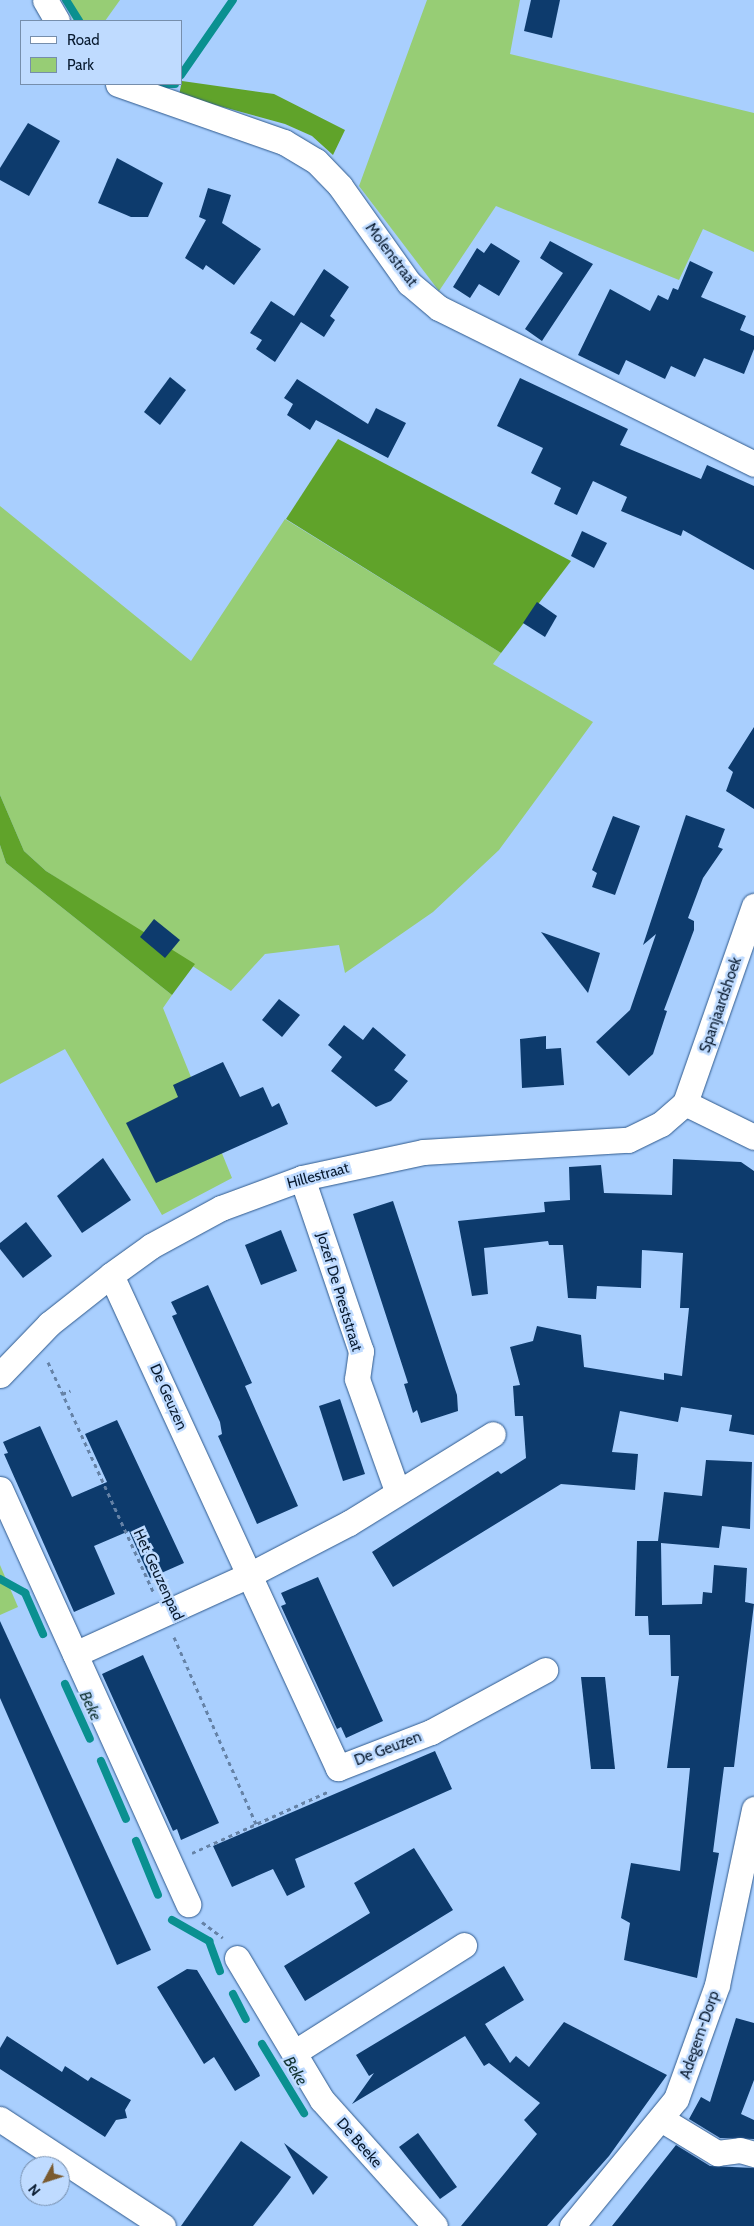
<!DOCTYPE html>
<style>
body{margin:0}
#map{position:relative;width:754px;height:2226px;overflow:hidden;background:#a9cffe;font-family:Cabin,sans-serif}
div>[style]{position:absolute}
.green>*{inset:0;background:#97cd75}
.forest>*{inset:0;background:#60a32a}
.stream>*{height:8px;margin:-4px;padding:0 4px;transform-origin:4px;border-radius:4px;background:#0a9090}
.building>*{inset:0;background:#0d3b6d}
.path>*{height:3px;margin-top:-1.5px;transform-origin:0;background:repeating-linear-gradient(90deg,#6582a6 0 4px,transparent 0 8px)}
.roads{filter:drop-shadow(0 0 1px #2f598c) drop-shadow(0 0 1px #2f598c)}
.minor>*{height:25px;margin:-12.5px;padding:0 12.5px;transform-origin:12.5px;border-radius:12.5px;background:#fff}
span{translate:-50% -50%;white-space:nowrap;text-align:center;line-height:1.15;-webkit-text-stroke:5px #bfdbff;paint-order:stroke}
.street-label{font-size:15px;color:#081a2f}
.water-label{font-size:16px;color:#113332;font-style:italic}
.legend{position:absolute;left:20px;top:20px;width:162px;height:65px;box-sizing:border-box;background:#bfdbff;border:1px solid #768eac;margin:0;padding:6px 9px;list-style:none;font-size:15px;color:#081a2f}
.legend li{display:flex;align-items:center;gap:10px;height:25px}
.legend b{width:25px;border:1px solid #768eac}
.north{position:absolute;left:20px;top:2156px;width:50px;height:50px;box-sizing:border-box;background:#bfdbff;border:1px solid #768eac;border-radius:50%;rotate:230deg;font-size:14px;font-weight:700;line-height:20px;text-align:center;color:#081a2f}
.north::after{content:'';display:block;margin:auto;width:18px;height:22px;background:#7a5b30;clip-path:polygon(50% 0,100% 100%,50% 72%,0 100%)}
</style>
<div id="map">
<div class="green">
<i style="clip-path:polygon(63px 0,120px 0,105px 21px,74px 21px)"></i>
<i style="clip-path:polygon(427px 0,520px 0,510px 54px,754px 113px,754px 252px,703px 229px,679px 280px,496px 206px,439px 291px,359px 186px)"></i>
<i style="clip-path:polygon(0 506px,191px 661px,285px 519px,501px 653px,493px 664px,593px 722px,499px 850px,433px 912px,345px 973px,339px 945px,265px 954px,231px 991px,46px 871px,24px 851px,0 795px)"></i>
<i style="clip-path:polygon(0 845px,6px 863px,172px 995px,163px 1008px,232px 1178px,162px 1215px,65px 1049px,0 1084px)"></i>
<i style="clip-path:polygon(0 1565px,18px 1607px,0 1615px)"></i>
</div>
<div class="forest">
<i style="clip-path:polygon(182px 81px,274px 94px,345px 130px,333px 155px,312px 136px,285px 124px,179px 95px)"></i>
<i style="clip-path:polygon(338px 439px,571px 561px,501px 653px,286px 519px)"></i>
<i style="clip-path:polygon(0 795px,24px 851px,46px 871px,195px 964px,172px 995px,6px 863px,0 845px)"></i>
</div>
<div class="stream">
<i style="left:66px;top:0;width:25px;rotate:58deg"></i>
<i style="left:181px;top:75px;width:91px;rotate:-55.3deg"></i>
<i style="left:163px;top:84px;width:12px"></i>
<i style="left:0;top:1579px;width:29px;rotate:29deg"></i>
<i style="left:25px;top:1593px;width:45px;rotate:66.3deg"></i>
<i style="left:65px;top:1684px;width:60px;rotate:65.6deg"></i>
<i style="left:101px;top:1761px;width:63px;rotate:66.7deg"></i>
<i style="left:136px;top:1841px;width:58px;rotate:67.8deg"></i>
<i style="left:172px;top:1920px;width:43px;rotate:29.6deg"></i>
<i style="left:209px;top:1941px;width:32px;rotate:70deg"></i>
<i style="left:233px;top:1994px;width:28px;rotate:63deg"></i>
<i style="left:262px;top:2044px;width:81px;rotate:58.7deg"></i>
</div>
<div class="building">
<i style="clip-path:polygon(531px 0,560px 0,552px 38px,524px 31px)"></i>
<i style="clip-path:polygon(28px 123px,60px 141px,29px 196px,0 180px,0 168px)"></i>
<i style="clip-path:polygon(117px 158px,163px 183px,148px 217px,131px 217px,98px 203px)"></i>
<i style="clip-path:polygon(208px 188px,231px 195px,222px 223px,261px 249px,234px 285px,206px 265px,203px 270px,185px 258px,206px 220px,199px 217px)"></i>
<i style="clip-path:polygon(550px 241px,593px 264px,542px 341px,525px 329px,563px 273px,540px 258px)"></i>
<i style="clip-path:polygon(491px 243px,520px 261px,499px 296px,479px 284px,470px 298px,453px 287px,477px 248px,484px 253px)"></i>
<i style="clip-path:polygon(690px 261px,713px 272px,701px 297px,746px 316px,740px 330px,754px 336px,754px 349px,744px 374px,704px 358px,695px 377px,671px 366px,665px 379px,626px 360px,619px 375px,578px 355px,610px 289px,650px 311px,658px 295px,668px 300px,673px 288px,678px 290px)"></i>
<i style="clip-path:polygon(324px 269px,349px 287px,330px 316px,335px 320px,324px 337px,301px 322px,275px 362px,256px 349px,262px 340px,250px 333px,271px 301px,294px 316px)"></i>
<i style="clip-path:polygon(170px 377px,186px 390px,160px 425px,144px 412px)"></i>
<i style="clip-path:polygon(520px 378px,628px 429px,620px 445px,701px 479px,707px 465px,754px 486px,754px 570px,683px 530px,681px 536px,621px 511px,627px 497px,593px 481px,577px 515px,554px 504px,561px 488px,531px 473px,543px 448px,497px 426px)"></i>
<i style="clip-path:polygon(297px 379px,368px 424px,376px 408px,406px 423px,388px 458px,316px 420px,310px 430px,287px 415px,293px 404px,284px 398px)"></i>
<i style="clip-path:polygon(582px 531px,607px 543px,594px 568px,571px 556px)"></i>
<i style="clip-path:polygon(537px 602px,557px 616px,545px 637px,523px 623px)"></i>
<i style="clip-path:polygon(754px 727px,754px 809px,726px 791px,733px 772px,728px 768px)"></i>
<i style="clip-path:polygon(686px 815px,725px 829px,718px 847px,723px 849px,703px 878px,688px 918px,694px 921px,694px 930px,664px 1010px,667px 1011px,653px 1054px,629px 1076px,596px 1042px,630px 1010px,656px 934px,643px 945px)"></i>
<i style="clip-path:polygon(613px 816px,640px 826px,615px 895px,592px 887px,597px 873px,592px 870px)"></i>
<i style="clip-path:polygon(154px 919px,180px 940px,165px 958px,140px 937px)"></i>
<i style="clip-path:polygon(541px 932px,600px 953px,588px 993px)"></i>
<i style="clip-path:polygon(279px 999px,300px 1015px,282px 1037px,262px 1020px)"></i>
<i style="clip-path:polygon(344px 1025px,363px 1040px,373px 1027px,406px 1055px,394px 1070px,408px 1081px,391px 1101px,376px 1107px,331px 1071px,342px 1057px,328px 1045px)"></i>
<i style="clip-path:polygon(546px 1036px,546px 1049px,561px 1048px,564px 1085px,522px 1088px,520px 1039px)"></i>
<i style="clip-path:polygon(223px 1062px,240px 1097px,263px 1087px,272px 1107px,279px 1103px,288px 1124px,156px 1183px,126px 1123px,178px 1097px,173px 1085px)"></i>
<i style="clip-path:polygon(103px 1158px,131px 1200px,82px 1233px,57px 1196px)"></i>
<i style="clip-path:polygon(673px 1159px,741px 1162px,754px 1171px,754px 1435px,729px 1431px,732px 1415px,681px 1407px,678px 1422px,620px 1411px,612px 1452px,638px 1454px,635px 1490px,561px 1484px,393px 1587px,372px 1552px,498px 1471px,501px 1474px,526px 1458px,523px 1416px,515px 1416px,513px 1386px,520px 1385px,510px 1347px,533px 1341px,537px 1326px,581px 1335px,584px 1367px,664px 1380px,664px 1373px,682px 1376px,689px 1308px,680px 1308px,683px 1253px,642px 1250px,641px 1288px,597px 1286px,596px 1299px,568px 1298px,563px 1245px,549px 1245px,548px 1241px,484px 1248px,488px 1294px,472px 1296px,458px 1221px,545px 1212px,544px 1202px,570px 1200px,569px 1167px,601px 1165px,604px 1193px,672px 1195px)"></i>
<i style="clip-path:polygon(393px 1201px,457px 1395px,458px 1411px,421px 1423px,417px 1410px,413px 1413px,404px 1384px,408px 1383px,353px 1214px)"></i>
<i style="clip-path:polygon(26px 1222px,52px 1256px,23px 1278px,0 1249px,0 1243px)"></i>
<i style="clip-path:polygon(281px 1230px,297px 1271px,261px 1285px,245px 1245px)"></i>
<i style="clip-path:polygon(208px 1285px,252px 1383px,245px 1386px,298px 1506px,257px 1524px,218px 1436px,222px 1434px,220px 1422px,172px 1316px,177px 1314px,171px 1302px)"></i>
<i style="clip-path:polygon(340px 1399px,365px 1474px,343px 1481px,319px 1406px)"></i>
<i style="clip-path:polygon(117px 1420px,184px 1563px,150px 1578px,129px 1531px,94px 1546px,115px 1594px,74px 1612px,4px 1454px,8px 1453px,3px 1442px,40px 1426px,72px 1497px,107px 1482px,85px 1434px)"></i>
<i style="clip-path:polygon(706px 1460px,752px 1462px,750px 1529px,722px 1526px,719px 1548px,661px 1543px,662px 1605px,702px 1604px,703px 1592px,712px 1593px,714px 1565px,747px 1568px,745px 1602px,754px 1604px,734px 1767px,724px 1767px,713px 1852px,719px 1853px,697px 1978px,624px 1960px,630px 1923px,621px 1918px,631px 1863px,680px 1871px,690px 1768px,667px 1768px,679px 1676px,671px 1676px,670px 1635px,649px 1635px,648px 1616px,635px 1616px,637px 1541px,658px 1541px,664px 1492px,702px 1496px)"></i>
<i style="clip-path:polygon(318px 1577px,383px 1721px,346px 1738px,341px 1727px,337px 1729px,281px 1606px,286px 1604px,281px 1593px)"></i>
<i style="clip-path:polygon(0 1621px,151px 1950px,117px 1965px,0 1698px)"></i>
<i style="clip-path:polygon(143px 1655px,219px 1823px,181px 1840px,177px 1829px,173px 1831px,102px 1674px)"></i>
<i style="clip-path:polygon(581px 1677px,605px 1677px,615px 1769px,591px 1769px)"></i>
<i style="clip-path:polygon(435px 1751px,452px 1789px,295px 1859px,305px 1887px,287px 1896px,273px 1869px,232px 1887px,213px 1846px)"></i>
<i style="clip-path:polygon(414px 1848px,453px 1910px,305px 2001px,284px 1966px,370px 1913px,354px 1883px)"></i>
<i style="clip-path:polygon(504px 1966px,524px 2000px,485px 2024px,510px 2063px,516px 2056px,529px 2067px,564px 2022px,667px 2075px,609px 2156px,547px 2226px,461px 2226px,537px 2134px,524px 2120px,540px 2103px,489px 2063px,484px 2066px,465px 2036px,352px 2104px,374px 2073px,369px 2076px,356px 2055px)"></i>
<i style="clip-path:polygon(187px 1969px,197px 1970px,259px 2073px,260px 2076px,235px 2091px,214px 2057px,204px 2064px,157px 1987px)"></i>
<i style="clip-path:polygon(736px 2018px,754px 2023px,754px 2080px,741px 2114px,754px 2120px,754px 2139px,720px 2138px,689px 2119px,701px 2097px,710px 2102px)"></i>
<i style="clip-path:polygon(7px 2036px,62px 2072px,65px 2066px,88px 2081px,91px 2077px,131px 2100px,125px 2110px,127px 2118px,116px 2120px,105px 2137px,0 2069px,0 2048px)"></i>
<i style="clip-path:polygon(418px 2133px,457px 2187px,440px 2199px,399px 2147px)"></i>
<i style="clip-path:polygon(241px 2141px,291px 2177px,279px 2193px,253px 2226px,181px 2226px)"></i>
<i style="clip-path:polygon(284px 2143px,328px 2177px,313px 2195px)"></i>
<i style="clip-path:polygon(676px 2145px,710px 2166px,754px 2168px,754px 2226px,612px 2226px)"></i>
</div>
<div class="path">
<i style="left:48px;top:1362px;width:254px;rotate:65.4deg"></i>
<i style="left:62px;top:1394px;width:9px;rotate:-21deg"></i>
<i style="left:174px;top:1637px;width:204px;rotate:66.3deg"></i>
<i style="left:192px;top:1853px;width:150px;rotate:-24.3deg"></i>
<i style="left:202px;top:1922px;width:26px;rotate:37deg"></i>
</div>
<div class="roads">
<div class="minor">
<i style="left:45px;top:0;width:24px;rotate:60deg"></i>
<i style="left:118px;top:84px;width:176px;rotate:19.3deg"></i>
<i style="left:284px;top:142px;width:37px;rotate:31deg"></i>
<i style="left:316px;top:161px;width:35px;rotate:46deg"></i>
<i style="left:340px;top:186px;width:119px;rotate:54.6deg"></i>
<i style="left:409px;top:283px;width:39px;rotate:40deg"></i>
<i style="left:439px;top:308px;width:352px;rotate:26.3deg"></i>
<i style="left:685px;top:1103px;width:77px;rotate:26.2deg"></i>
<i style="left:302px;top:1178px;width:183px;rotate:71.2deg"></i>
<i style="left:361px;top:1351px;width:28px;rotate:98deg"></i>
<i style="left:357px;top:1379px;width:119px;rotate:70.3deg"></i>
<i style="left:111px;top:1275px;width:543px;rotate:65.28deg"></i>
<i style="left:338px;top:1768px;width:100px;rotate:-21.2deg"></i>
<i style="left:431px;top:1732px;width:130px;rotate:-28.5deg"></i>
<i style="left:0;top:1375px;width:71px;rotate:-46.1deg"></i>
<i style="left:49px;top:1324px;width:79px;rotate:-38.3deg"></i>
<i style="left:111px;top:1275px;width:49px;rotate:-35.9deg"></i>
<i style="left:151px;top:1246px;width:80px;rotate:-28.5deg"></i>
<i style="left:221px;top:1208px;width:86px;rotate:-20.3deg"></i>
<i style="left:302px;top:1178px;width:124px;rotate:-12.1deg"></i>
<i style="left:423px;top:1152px;width:205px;rotate:-3.4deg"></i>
<i style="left:628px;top:1140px;width:37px;rotate:-26deg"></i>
<i style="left:661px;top:1124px;width:32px;rotate:-41deg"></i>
<i style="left:685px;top:1103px;width:209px;rotate:-70.7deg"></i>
<i style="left:0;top:1489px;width:456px;rotate:65.6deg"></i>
<i style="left:75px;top:1654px;width:191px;rotate:-24.4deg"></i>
<i style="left:249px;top:1575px;width:113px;rotate:-27.5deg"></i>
<i style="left:349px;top:1523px;width:169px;rotate:-31.7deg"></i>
<i style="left:237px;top:1958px;width:165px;rotate:59.1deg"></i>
<i style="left:322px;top:2100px;width:169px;rotate:48.1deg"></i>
<i style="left:295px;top:2052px;width:200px;rotate:-32.3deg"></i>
<i style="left:0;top:2119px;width:195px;rotate:33.3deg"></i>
<i style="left:661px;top:2119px;width:66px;rotate:31.3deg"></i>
<i style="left:717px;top:2153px;width:23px;rotate:-7deg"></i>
<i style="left:740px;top:2150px;width:15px;rotate:16deg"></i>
<i style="left:572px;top:2226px;width:164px;rotate:-50.7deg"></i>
<i style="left:676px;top:2099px;width:121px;rotate:-70.2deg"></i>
<i style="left:717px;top:1985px;width:180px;rotate:-78.1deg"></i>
</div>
</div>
<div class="street-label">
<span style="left:391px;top:255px;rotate:53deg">Molenstraat</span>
<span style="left:721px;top:1005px;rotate:-71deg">Spanjaardshoek</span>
<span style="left:318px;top:1176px;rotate:-15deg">Hillestraat</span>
<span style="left:339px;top:1292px;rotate:73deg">Jozef De Preststraat</span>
<span style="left:168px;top:1397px;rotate:66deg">De Geuzen</span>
<span style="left:158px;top:1575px;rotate:65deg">Het Geuzenpad</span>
<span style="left:388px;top:1749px;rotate:-21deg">De Geuzen</span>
<span style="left:700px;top:2035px;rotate:-71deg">Adegem-Dorp</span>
<span style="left:359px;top:2143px;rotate:49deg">De Beeke</span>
</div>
<div class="water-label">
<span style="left:90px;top:1706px;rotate:65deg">Beke</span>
<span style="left:295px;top:2071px;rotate:59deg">Beke</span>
</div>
<ul class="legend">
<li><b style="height:6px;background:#fff"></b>Road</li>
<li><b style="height:14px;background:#97cd75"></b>Park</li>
</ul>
<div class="north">N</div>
</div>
